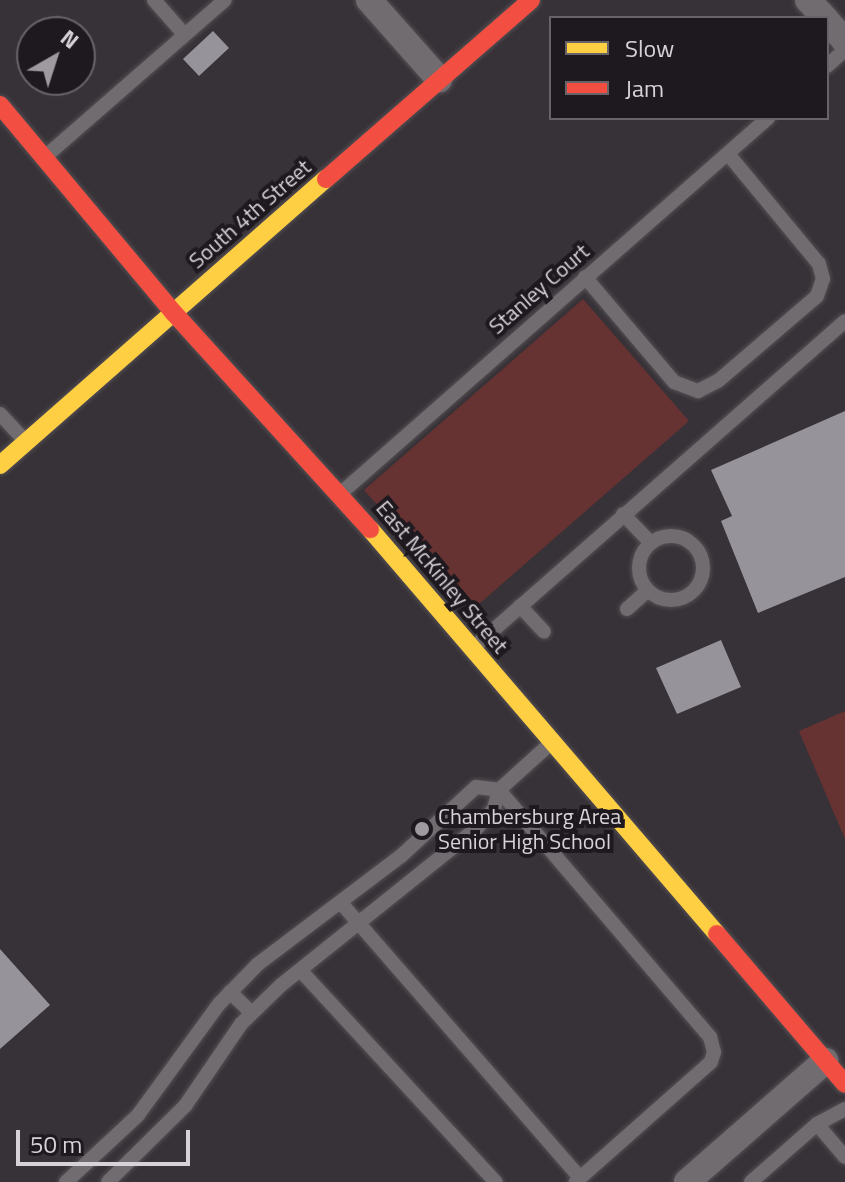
<!DOCTYPE html>
<style>
body{margin:0}
#map{position:relative;width:845px;height:1182px;overflow:hidden;background:#373237;font-family:"Titillium Web",sans-serif}
div>[style]{position:absolute}
.green>*{inset:0;background:#673232}
.building>*{inset:0;background:#97939b}
.roads{filter:drop-shadow(0 0 2px #534f53) drop-shadow(0 0 2px #534f53)}
.lane>*{height:14px;margin:-7px;padding:0 7px;transform-origin:7px;border-radius:7px;background:#706c70}
.lane>.ring{margin:-7px;padding:0;box-sizing:content-box;background:none;border:14px solid #706c70;border-radius:50%}
.street>*{height:26px;margin:-13px;padding:0 13px;transform-origin:13px;border-radius:13px;background:#706c70}
.slow>*{height:18px;margin:-9px;padding:0 9px;transform-origin:9px;border-radius:9px;background:#ffcf43}
.jam>*{height:18px;margin:-9px;padding:0 9px;transform-origin:9px;border-radius:9px;background:#f24e42}
.dots>*{width:22px;height:22px;translate:-50% -50%;box-sizing:border-box;border:4px solid #1e191e;border-radius:50%}
span{translate:-50% -50%;white-space:nowrap;text-align:center;line-height:1.15;-webkit-text-stroke:8px #1e191e;paint-order:stroke}
.street-label{font-size:22px;color:#d7d2d8}
.poi-label{font-size:22px;color:#d7d2d8}
.left{translate:0 -50%;text-align:left}
.legend{position:absolute;left:549px;top:16px;width:280px;height:104px;box-sizing:border-box;background:#1e191e;border:2px solid #686368;margin:0;padding:10px 14px;list-style:none;font-size:24px;color:#d7d2d8}
.legend li{display:flex;align-items:center;gap:16px;height:40px}
.legend b{width:40px;border:2px solid #686368}
.north{position:absolute;left:16px;top:16px;width:80px;height:80px;box-sizing:border-box;background:#1e191e;border:2px solid #686368;border-radius:50%;rotate:39deg;font-size:22px;font-weight:700;line-height:32px;text-align:center;color:#d7d2d8}
.north::after{content:'';display:block;margin:auto;width:28px;height:36px;background:#9f9aa0;clip-path:polygon(50% 0,100% 100%,50% 72%,0 100%)}
.scale{position:absolute;left:16px;top:1130px;width:174px;height:36px;box-sizing:border-box;border:4px solid #d7d2d8;border-top:0;padding-left:10px;font-size:24px;line-height:28px;white-space:nowrap;color:#d7d2d8;-webkit-text-stroke:6px #1e191e;paint-order:stroke}
</style>
<div id="map">
<div class="green">
<i style="clip-path:polygon(583px 299px,689px 421px,471px 611px,364px 490px)"></i>
<i style="clip-path:polygon(845px 711px,845px 839px,799px 731px)"></i>
</div>
<div class="building">
<i style="clip-path:polygon(213px 31px,229px 48px,199px 76px,183px 59px)"></i>
<i style="clip-path:polygon(845px 411px,845px 577px,758px 613px,721px 521px,732px 516px,711px 470px)"></i>
<i style="clip-path:polygon(721px 640px,741px 687px,677px 714px,656px 668px)"></i>
<i style="clip-path:polygon(0 949px,50px 1005px,0 1049px)"></i>
</div>
<div class="roads">
<div class="lane">
<i style="left:154px;top:0;width:45px;rotate:48.6deg"></i>
<i style="left:827px;top:66px;width:24px;rotate:-42deg"></i>
<i style="left:46px;top:156px;width:237px;rotate:-41.1deg"></i>
<i style="left:585px;top:277px;width:138px;rotate:49.7deg"></i>
<i style="left:674px;top:382px;width:26px;rotate:21deg"></i>
<i style="left:698px;top:391px;width:22px;rotate:-27deg"></i>
<i style="left:718px;top:381px;width:130px;rotate:-40.6deg"></i>
<i style="left:817px;top:296px;width:18px;rotate:-71deg"></i>
<i style="left:823px;top:279px;width:16px;rotate:-105deg"></i>
<i style="left:819px;top:264px;width:143px;rotate:-129.6deg"></i>
<i style="left:0;top:414px;width:35px;rotate:47deg"></i>
<i style="left:340px;top:494px;width:570px;rotate:-41.3deg"></i>
<i style="left:623px;top:514px;width:40px;rotate:46deg"></i>
<i class="ring" style="left:639px;top:536px;width:50px;height:50px"></i>
<i style="left:520px;top:606px;width:35px;rotate:47deg"></i>
<i style="left:627px;top:609px;width:28px;rotate:-42deg"></i>
<i style="left:473px;top:648px;width:495px;rotate:-41.3deg"></i>
<i style="left:551px;top:743px;width:70px;rotate:137.9deg"></i>
<i style="left:499px;top:790px;width:325px;rotate:49.5deg"></i>
<i style="left:710px;top:1037px;width:16px;rotate:75deg"></i>
<i style="left:714px;top:1052px;width:10px;rotate:107deg"></i>
<i style="left:711px;top:1062px;width:175px;rotate:138.5deg"></i>
<i style="left:342px;top:904px;width:363px;rotate:49deg"></i>
<i style="left:580px;top:1178px;width:6px;rotate:135deg"></i>
<i style="left:301px;top:971px;width:287px;rotate:47.3deg"></i>
<i style="left:230px;top:992px;width:30px;rotate:44deg"></i>
<i style="left:817px;top:1124px;width:43px;rotate:49.7deg"></i>
<i style="left:66px;top:1182px;width:98px;rotate:-42.9deg"></i>
<i style="left:138px;top:1115px;width:137px;rotate:-53.9deg"></i>
<i style="left:219px;top:1004px;width:56px;rotate:-45.7deg"></i>
<i style="left:258px;top:964px;width:179px;rotate:-37.1deg"></i>
<i style="left:401px;top:856px;width:102px;rotate:-42.6deg"></i>
<i style="left:476px;top:787px;width:23px;rotate:7deg"></i>
<i style="left:499px;top:790px;width:20px;rotate:105deg"></i>
<i style="left:494px;top:809px;width:25px;rotate:132deg"></i>
<i style="left:477px;top:828px;width:251px;rotate:141.3deg"></i>
<i style="left:281px;top:985px;width:56px;rotate:135.7deg"></i>
<i style="left:241px;top:1024px;width:99px;rotate:124.3deg"></i>
<i style="left:185px;top:1106px;width:108px;rotate:135.4deg"></i>
<i style="left:751px;top:1182px;width:88px;rotate:-41.3deg"></i>
<i style="left:817px;top:1124px;width:32px;rotate:-28deg"></i>
</div>
<div class="street">
<i style="left:369px;top:0;width:106px;rotate:48.5deg"></i>
<i style="left:808px;top:0;width:25px;rotate:47deg"></i>
<i style="left:827px;top:21px;width:27px;rotate:48deg"></i>
<i style="left:687px;top:1182px;width:184px;rotate:-41.2deg"></i>
</div>
<div class="slow">
<i style="left:0;top:465px;width:434px;rotate:-41.3deg"></i>
<i style="left:370px;top:529px;width:533px;rotate:49.41deg"></i>
</div>
<div class="jam">
<i style="left:0;top:105px;width:271px;rotate:50.1deg"></i>
<i style="left:174px;top:313px;width:292px;rotate:47.8deg"></i>
<i style="left:326px;top:179px;width:272px;rotate:-41.1deg"></i>
<i style="left:717px;top:934px;width:197px;rotate:49.5deg"></i>
</div>
</div>
<div class="dots">
<i style="left:422px;top:829px;background:#9f9aa0"></i>
</div>
<div class="street-label">
<span style="left:250px;top:214px;rotate:-41deg">South 4th Street</span>
<span style="left:539px;top:289px;rotate:-41deg">Stanley Court</span>
<span style="left:442px;top:577px;rotate:50deg">East McKinley Street</span>
</div>
<div class="poi-label">
<span class="left" style="left:438px;top:829px">Chambersburg Area<br>Senior High School</span>
</div>
<ul class="legend">
<li><b style="height:10px;background:#ffcf43"></b>Slow</li>
<li><b style="height:10px;background:#f24e42"></b>Jam</li>
</ul>
<div class="north">N</div>
<div class="scale">50 m</div>
</div>
